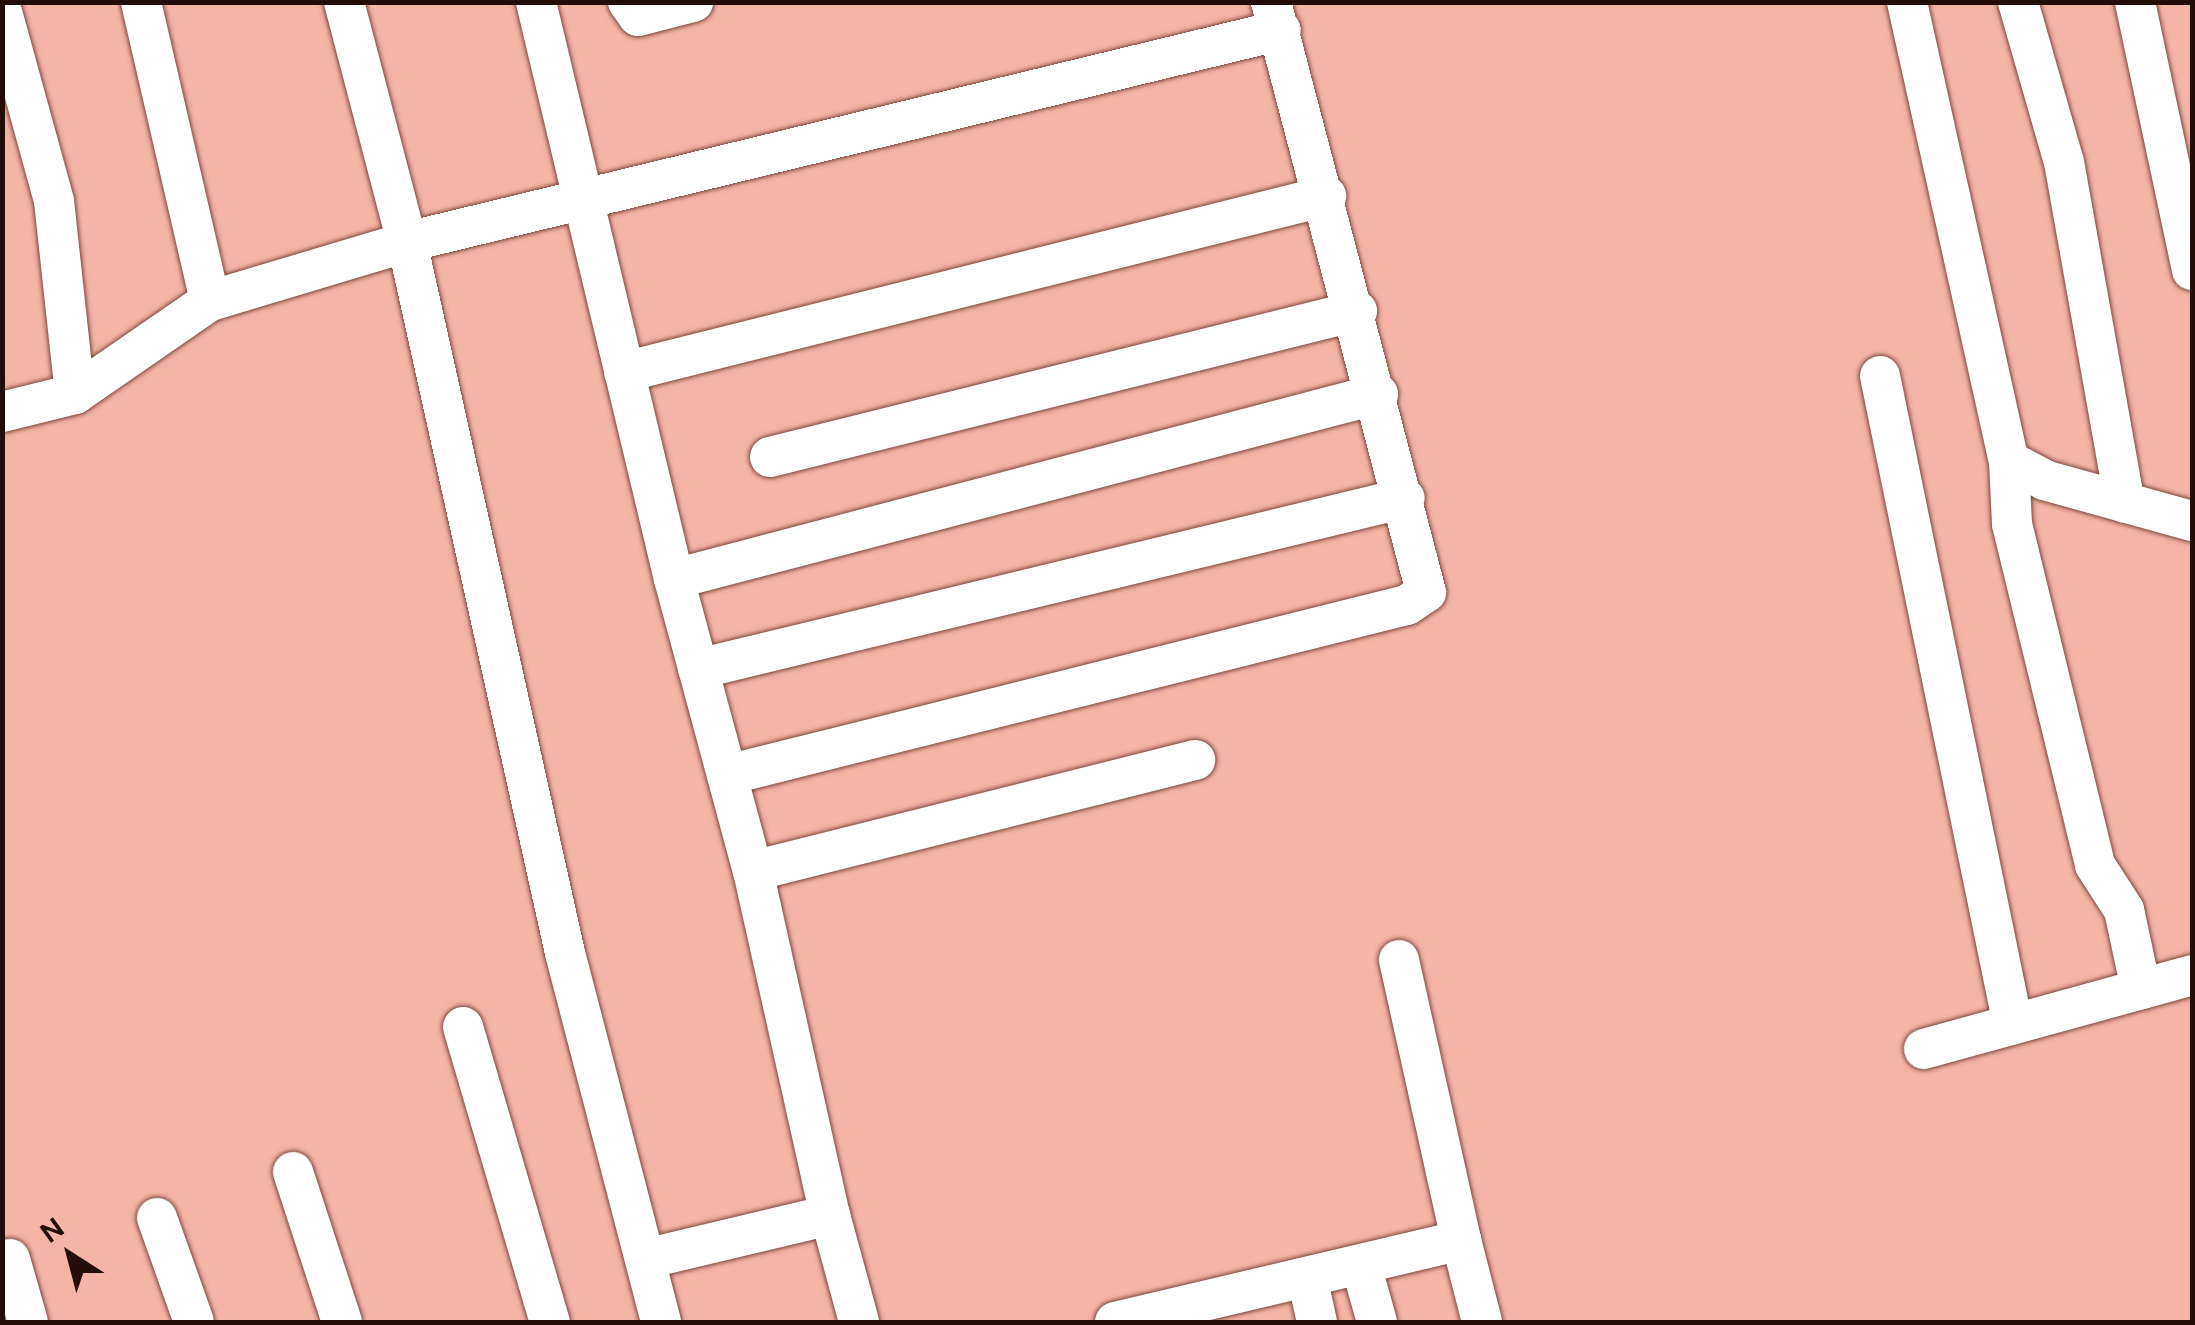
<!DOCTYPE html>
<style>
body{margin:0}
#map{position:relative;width:2195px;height:1325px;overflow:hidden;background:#f4b4a6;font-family:"DM Sans",sans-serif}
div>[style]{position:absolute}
.roads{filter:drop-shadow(0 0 2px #7e473c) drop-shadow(0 0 2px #7e473c)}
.street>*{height:40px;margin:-20px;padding:0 20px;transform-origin:20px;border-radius:20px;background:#fff}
span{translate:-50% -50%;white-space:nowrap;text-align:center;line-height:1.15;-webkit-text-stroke:8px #f4b4a6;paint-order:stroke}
.frame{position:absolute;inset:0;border:5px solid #230d09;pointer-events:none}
.north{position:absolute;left:20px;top:1205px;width:100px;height:100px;-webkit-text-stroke:8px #f4b4a6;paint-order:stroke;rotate:324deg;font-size:28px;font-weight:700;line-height:40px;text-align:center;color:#230d09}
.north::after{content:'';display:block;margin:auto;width:35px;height:45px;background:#230d09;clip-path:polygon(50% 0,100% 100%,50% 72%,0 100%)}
</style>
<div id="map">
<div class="roads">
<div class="street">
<i style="left:141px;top:2px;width:307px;rotate:77deg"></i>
<i style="left:344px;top:2px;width:248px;rotate:75.3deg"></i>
<i style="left:407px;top:242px;width:728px;rotate:77.47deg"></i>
<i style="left:565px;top:953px;width:381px;rotate:75.4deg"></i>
<i style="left:536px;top:2px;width:593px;rotate:76.55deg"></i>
<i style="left:674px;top:579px;width:302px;rotate:74.9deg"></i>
<i style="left:753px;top:871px;width:353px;rotate:77.4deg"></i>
<i style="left:628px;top:2px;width:17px;rotate:54deg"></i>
<i style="left:638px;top:16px;width:57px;rotate:-14.3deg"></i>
<i style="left:1907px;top:2px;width:470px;rotate:77.5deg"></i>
<i style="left:2009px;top:461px;width:40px;rotate:28deg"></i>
<i style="left:2044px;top:480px;width:154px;rotate:15.5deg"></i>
<i style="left:2018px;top:2px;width:166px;rotate:74deg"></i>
<i style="left:2064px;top:162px;width:346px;rotate:79.9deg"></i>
<i style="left:2135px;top:2px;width:274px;rotate:78deg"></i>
<i style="left:2px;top:12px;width:196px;rotate:74.6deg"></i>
<i style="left:54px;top:201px;width:194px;rotate:83.8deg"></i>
<i style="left:624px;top:372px;width:724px;rotate:-14.07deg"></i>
<i style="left:1880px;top:376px;width:662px;rotate:78.42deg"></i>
<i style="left:2px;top:412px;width:75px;rotate:-13.9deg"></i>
<i style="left:75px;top:394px;width:164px;rotate:-34.6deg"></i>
<i style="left:210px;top:301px;width:206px;rotate:-16.7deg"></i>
<i style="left:407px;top:242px;width:899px;rotate:-13.63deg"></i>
<i style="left:770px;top:457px;width:605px;rotate:-13.97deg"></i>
<i style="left:2009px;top:461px;width:63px;rotate:87.3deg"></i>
<i style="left:2012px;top:524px;width:351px;rotate:76.3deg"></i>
<i style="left:2095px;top:865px;width:54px;rotate:57.2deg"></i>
<i style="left:2124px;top:910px;width:81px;rotate:77.9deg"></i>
<i style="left:674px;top:579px;width:728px;rotate:-14.72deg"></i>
<i style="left:698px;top:669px;width:727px;rotate:-13.6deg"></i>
<i style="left:727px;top:775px;width:701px;rotate:-14.04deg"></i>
<i style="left:1407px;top:605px;width:23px;rotate:-34deg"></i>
<i style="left:1426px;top:592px;width:610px;rotate:-104.72deg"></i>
<i style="left:753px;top:871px;width:456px;rotate:-14.1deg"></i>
<i style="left:1399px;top:960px;width:287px;rotate:77.5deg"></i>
<i style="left:463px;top:1027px;width:308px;rotate:73.6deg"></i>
<i style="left:1924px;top:1049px;width:278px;rotate:-15.4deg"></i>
<i style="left:293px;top:1172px;width:158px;rotate:71.9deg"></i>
<i style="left:157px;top:1218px;width:110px;rotate:70.4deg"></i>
<i style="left:10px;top:1259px;width:66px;rotate:74.1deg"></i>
<i style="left:645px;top:1259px;width:190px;rotate:-13.4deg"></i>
<i style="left:830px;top:1215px;width:111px;rotate:74.8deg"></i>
<i style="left:1361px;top:1265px;width:59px;rotate:74.3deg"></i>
<i style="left:1307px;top:1277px;width:46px;rotate:77.5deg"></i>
<i style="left:1115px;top:1322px;width:356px;rotate:-13.3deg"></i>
<i style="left:1461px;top:1240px;width:85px;rotate:75.6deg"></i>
</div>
</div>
<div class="frame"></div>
<div class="north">N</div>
</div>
